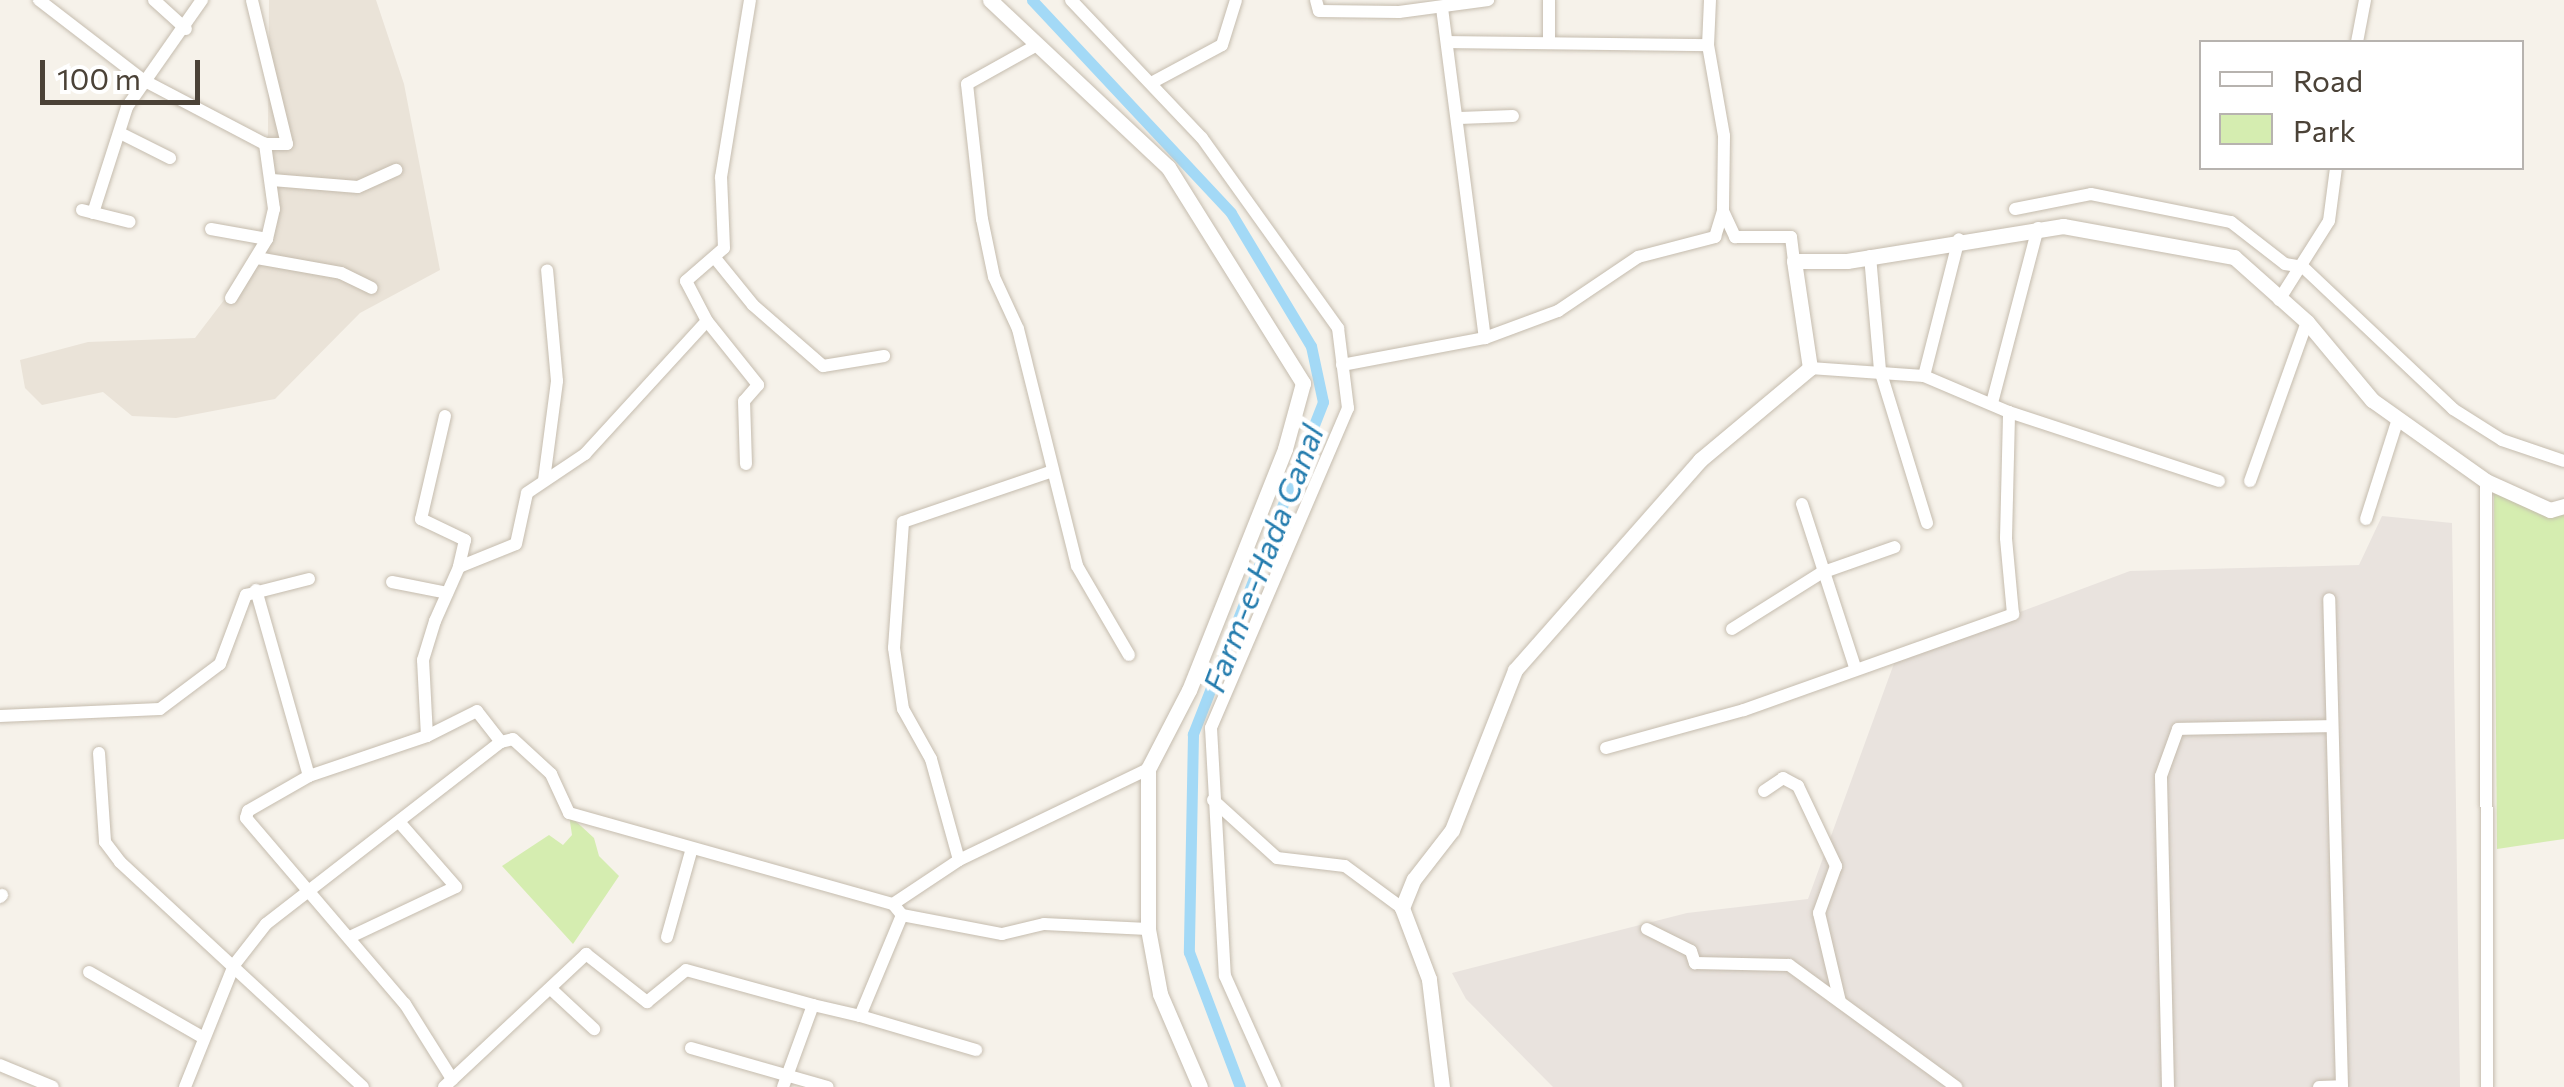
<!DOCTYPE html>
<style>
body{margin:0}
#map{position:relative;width:2564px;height:1087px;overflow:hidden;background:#f6f2ea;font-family:Commissioner,sans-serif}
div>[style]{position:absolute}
.residential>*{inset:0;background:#eae3d8}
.industrial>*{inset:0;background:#e9e3de}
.green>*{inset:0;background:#d5edb0}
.canal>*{height:11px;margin:-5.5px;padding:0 5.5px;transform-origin:5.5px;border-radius:5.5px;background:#a3d9f6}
.roads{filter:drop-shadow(0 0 2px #c5bcae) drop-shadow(0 0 2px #c5bcae)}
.minor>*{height:12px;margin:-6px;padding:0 6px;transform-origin:6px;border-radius:6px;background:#fff}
.tertiary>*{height:15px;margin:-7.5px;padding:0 7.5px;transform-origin:7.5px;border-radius:7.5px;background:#fff}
span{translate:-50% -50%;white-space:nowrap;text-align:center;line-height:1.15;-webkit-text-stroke:9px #fff;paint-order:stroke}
.water-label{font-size:32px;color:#247cae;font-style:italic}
.legend{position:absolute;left:2199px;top:40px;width:325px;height:130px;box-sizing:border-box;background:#fff;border:2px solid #b7b3af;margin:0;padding:12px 18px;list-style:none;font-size:30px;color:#4b4237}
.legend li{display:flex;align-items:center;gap:20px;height:50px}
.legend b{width:50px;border:2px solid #b7b3af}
.scale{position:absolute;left:40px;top:60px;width:160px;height:45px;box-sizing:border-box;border:5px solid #4b4237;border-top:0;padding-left:12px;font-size:30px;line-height:35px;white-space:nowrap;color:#4b4237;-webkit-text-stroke:8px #fff;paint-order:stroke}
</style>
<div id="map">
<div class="residential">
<i style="clip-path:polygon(269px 0,376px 0,404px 84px,440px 270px,360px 313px,275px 399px,176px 418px,132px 416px,103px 392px,42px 405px,25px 388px,20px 360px,88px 342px,195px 338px,267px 244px)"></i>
</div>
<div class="industrial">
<i style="clip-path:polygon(2382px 516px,2452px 523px,2460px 1087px,1553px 1087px,1466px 999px,1452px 973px,1687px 913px,1808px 899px,1896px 658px,2130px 571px,2359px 565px)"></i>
</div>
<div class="green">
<i style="clip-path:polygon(2494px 493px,2564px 515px,2564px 839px,2497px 849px)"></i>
<i style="clip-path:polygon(569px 815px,594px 838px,599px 856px,619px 876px,573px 944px,502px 866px,549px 835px,563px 845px,572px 835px)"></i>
</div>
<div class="canal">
<i style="left:1032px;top:0;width:291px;rotate:46.9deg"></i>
<i style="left:1231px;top:213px;width:155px;rotate:59deg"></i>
<i style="left:1311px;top:346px;width:57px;rotate:77.9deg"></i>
<i style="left:1323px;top:402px;width:357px;rotate:111.4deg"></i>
<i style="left:1193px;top:734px;width:218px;rotate:91.1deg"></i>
<i style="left:1189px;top:952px;width:144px;rotate:69.3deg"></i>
</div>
<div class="roads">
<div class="minor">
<i style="left:39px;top:0;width:131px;rotate:37.6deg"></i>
<i style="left:143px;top:80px;width:138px;rotate:27.7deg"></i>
<i style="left:265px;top:144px;width:22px"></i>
<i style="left:287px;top:144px;width:148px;rotate:-103.7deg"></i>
<i style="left:154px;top:0;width:43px;rotate:42.2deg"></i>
<i style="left:1071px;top:0;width:190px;rotate:46.5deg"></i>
<i style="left:1202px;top:138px;width:234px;rotate:54.4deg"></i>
<i style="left:1338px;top:328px;width:81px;rotate:82.9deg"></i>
<i style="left:1348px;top:408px;width:348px;rotate:113.2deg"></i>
<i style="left:1211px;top:728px;width:248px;rotate:86.8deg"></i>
<i style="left:1225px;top:976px;width:122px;rotate:65.8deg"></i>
<i style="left:1316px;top:0;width:11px;rotate:75deg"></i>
<i style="left:1319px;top:11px;width:80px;rotate:0.7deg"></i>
<i style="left:1399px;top:12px;width:90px;rotate:-7.7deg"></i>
<i style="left:1710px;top:0;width:45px;rotate:92.5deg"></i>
<i style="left:1708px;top:45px;width:92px;rotate:80deg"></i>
<i style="left:1724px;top:136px;width:75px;rotate:90.8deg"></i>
<i style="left:1723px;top:211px;width:29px;rotate:65deg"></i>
<i style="left:1735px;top:237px;width:56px"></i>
<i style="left:1791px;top:237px;width:24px;rotate:83deg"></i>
<i style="left:1442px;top:8px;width:333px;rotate:82.6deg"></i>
<i style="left:1549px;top:41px;width:41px;rotate:-90deg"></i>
<i style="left:1449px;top:42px;width:259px;rotate:0.7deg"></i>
<i style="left:2357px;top:42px;width:43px;rotate:-79.2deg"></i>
<i style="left:1037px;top:45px;width:80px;rotate:150.9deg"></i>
<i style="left:967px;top:84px;width:136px;rotate:83.7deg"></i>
<i style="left:982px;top:219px;width:59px;rotate:78.3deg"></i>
<i style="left:994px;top:277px;width:57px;rotate:65.2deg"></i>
<i style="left:1018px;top:329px;width:244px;rotate:76deg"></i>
<i style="left:1077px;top:566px;width:103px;rotate:59.7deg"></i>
<i style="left:1153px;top:82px;width:78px;rotate:-28.2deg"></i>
<i style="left:1222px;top:45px;width:47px;rotate:-72.7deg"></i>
<i style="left:1459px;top:118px;width:54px;rotate:-2.1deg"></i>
<i style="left:120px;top:133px;width:56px;rotate:26.6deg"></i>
<i style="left:272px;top:180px;width:86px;rotate:4.7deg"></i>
<i style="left:358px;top:187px;width:42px;rotate:-24.1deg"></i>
<i style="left:2015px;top:209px;width:77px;rotate:-11.2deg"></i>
<i style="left:2091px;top:194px;width:143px;rotate:11.3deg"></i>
<i style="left:2231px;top:222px;width:68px;rotate:37.9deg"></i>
<i style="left:2285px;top:264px;width:18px;rotate:9deg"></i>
<i style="left:2303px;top:267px;width:207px;rotate:43.4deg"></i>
<i style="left:2453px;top:409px;width:58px;rotate:32.3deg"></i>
<i style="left:2502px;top:440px;width:65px;rotate:18.7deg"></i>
<i style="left:82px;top:210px;width:49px;rotate:14deg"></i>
<i style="left:93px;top:213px;width:111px;rotate:-72.2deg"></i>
<i style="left:127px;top:107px;width:131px;rotate:-55deg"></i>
<i style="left:211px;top:229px;width:57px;rotate:10.1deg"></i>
<i style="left:1870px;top:256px;width:114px;rotate:85deg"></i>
<i style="left:1880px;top:370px;width:160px;rotate:72.9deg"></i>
<i style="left:257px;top:258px;width:85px;rotate:10.1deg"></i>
<i style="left:341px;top:273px;width:34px;rotate:26deg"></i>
<i style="left:715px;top:258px;width:60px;rotate:51deg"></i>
<i style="left:753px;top:305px;width:93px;rotate:41.1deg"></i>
<i style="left:823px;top:366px;width:62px;rotate:-9.3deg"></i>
<i style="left:231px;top:298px;width:69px;rotate:-58.6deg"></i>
<i style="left:267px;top:239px;width:31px;rotate:-77deg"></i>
<i style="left:274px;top:209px;width:66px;rotate:-97.9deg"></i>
<i style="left:2279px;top:300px;width:93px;rotate:-57.7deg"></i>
<i style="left:2329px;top:221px;width:53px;rotate:-82.5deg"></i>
<i style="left:707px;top:321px;width:82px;rotate:51.4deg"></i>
<i style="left:758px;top:385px;width:21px;rotate:131deg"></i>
<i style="left:744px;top:401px;width:63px;rotate:88.2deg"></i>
<i style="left:1342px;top:365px;width:146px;rotate:-10.7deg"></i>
<i style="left:1485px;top:338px;width:78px;rotate:-20.3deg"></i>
<i style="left:1558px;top:311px;width:97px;rotate:-34deg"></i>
<i style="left:1638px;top:257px;width:80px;rotate:-14.6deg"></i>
<i style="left:1715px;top:237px;width:27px;rotate:-73deg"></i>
<i style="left:1810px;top:368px;width:114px;rotate:4deg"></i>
<i style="left:1924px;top:376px;width:92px;rotate:23deg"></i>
<i style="left:2009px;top:412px;width:221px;rotate:18.2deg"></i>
<i style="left:1924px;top:376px;width:141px;rotate:-75.7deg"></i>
<i style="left:1992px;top:403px;width:181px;rotate:-75.3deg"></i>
<i style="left:445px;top:416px;width:106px;rotate:103.1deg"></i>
<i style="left:421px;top:519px;width:49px;rotate:25.5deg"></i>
<i style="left:465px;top:540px;width:28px;rotate:103deg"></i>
<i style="left:544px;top:480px;width:100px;rotate:-82.5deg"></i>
<i style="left:557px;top:381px;width:111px;rotate:-95.1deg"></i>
<i style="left:2250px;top:481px;width:169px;rotate:-70.3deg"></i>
<i style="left:2486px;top:481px;width:606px;rotate:89.91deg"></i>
<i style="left:1802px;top:504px;width:171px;rotate:72deg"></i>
<i style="left:2366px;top:519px;width:105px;rotate:-72.3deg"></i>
<i style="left:392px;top:582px;width:56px;rotate:11.3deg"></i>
<i style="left:256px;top:590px;width:193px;rotate:74.1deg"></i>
<i style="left:1732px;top:629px;width:105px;rotate:-32.2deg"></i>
<i style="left:1821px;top:573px;width:78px;rotate:-19.4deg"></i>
<i style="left:0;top:716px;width:160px;rotate:-2.5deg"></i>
<i style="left:160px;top:709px;width:75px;rotate:-36.9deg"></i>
<i style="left:220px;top:664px;width:74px;rotate:-69.4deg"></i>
<i style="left:246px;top:595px;width:65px;rotate:-14.3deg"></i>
<i style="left:427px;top:736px;width:125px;rotate:161.3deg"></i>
<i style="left:309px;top:776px;width:70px;rotate:150.2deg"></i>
<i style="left:248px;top:811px;width:7px;rotate:106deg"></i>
<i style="left:246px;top:818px;width:245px;rotate:49.5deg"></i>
<i style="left:405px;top:1004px;width:89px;rotate:57.9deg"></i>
<i style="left:501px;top:742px;width:39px;rotate:-128deg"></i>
<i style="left:477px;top:711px;width:56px;rotate:153.4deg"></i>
<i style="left:427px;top:736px;width:76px;rotate:-93deg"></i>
<i style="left:423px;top:660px;width:41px;rotate:-72.9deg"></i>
<i style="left:435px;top:621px;width:59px;rotate:-66deg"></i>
<i style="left:459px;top:567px;width:61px;rotate:-22deg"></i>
<i style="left:516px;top:544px;width:52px;rotate:-77.8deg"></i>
<i style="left:527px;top:493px;width:70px;rotate:-33.9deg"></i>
<i style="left:585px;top:454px;width:180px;rotate:-47.5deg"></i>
<i style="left:707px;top:321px;width:45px;rotate:-117.7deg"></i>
<i style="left:686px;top:281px;width:50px;rotate:-41deg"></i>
<i style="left:724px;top:248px;width:71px;rotate:-92.4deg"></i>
<i style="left:721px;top:177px;width:179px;rotate:-80.7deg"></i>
<i style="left:1606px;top:748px;width:143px;rotate:-15.4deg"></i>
<i style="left:1744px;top:710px;width:286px;rotate:-19.6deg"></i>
<i style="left:2013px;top:614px;width:76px;rotate:-95.3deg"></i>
<i style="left:2006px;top:538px;width:126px;rotate:-88.6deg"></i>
<i style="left:99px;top:753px;width:89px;rotate:86.1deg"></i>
<i style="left:105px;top:842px;width:25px;rotate:53deg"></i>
<i style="left:120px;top:862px;width:331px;rotate:42.8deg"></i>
<i style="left:1764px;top:791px;width:23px;rotate:-34deg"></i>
<i style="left:1783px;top:778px;width:17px;rotate:28deg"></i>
<i style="left:1798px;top:786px;width:89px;rotate:64.6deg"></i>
<i style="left:1836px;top:866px;width:50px;rotate:109.9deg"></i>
<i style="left:1819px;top:913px;width:91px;rotate:76.7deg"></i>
<i style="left:1213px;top:800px;width:86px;rotate:42.2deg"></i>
<i style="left:1277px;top:858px;width:68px;rotate:6.7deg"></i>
<i style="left:1345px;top:866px;width:71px;rotate:36.4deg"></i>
<i style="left:959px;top:860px;width:105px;rotate:-105.5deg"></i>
<i style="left:931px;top:759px;width:57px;rotate:-119.2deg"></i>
<i style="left:903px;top:709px;width:62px;rotate:-98.4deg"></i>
<i style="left:894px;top:648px;width:126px;rotate:-85.9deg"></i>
<i style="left:903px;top:522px;width:155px;rotate:-18.8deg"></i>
<i style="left:0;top:897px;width:3px;rotate:-45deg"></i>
<i style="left:902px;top:915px;width:102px;rotate:10.8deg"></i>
<i style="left:1002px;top:934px;width:43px;rotate:-13.4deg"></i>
<i style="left:1044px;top:924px;width:104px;rotate:2.8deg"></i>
<i style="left:1647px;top:929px;width:49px;rotate:26.6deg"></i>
<i style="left:1691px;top:951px;width:13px;rotate:72deg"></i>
<i style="left:1695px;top:963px;width:94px;rotate:1.2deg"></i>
<i style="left:1789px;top:965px;width:207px;rotate:36.1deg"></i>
<i style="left:350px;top:937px;width:117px;rotate:-25.3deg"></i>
<i style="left:456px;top:887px;width:85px;rotate:-131.2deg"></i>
<i style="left:667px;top:937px;width:92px;rotate:-74.3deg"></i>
<i style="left:89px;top:972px;width:130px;rotate:29.9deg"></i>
<i style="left:551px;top:989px;width:59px;rotate:42.9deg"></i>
<i style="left:860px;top:1016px;width:121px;rotate:16.3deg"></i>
<i style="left:691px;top:1048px;width:142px;rotate:15.9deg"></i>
<i style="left:0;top:1065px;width:57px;rotate:22.5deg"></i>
<i style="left:185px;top:1087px;width:131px;rotate:-68.1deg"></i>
<i style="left:234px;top:965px;width:52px;rotate:-52deg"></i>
<i style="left:266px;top:924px;width:297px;rotate:-37.8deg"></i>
<i style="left:501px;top:742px;width:12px;rotate:-14deg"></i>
<i style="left:513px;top:739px;width:52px;rotate:42.6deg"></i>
<i style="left:551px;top:774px;width:43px;rotate:65.2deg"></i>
<i style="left:569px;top:813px;width:337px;rotate:15.7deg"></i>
<i style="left:444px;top:1087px;width:195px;rotate:-43.1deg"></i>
<i style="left:586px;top:954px;width:78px;rotate:38.2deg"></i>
<i style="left:647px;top:1002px;width:50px;rotate:-39.4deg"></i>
<i style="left:686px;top:970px;width:132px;rotate:15.4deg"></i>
<i style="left:783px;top:1087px;width:87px;rotate:-69.9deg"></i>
<i style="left:813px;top:1005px;width:48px;rotate:13.2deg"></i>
<i style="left:860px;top:1016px;width:109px;rotate:-67.4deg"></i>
<i style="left:902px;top:915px;width:14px;rotate:-129deg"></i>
<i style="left:893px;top:904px;width:79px;rotate:-33.7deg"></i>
<i style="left:959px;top:860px;width:210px;rotate:-25.7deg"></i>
<i style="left:2168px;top:1087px;width:311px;rotate:-91.3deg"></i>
<i style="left:2161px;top:776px;width:50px;rotate:-70.1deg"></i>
<i style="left:2178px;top:729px;width:153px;rotate:-1.1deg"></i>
<i style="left:2319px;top:1087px;width:23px;rotate:-2deg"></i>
<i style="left:2342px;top:1086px;width:487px;rotate:-91.5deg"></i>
</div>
<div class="tertiary">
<i style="left:990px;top:0;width:244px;rotate:43.2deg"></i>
<i style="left:1168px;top:167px;width:255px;rotate:58deg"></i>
<i style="left:1303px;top:383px;width:68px;rotate:105.3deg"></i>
<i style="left:1285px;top:449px;width:259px;rotate:111.7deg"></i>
<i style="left:1189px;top:690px;width:89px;rotate:117.4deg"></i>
<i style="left:1148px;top:769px;width:160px;rotate:90deg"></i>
<i style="left:1148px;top:929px;width:66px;rotate:79.5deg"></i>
<i style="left:1160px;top:994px;width:101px;rotate:66.7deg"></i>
<i style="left:1442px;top:1087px;width:109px;rotate:-96.9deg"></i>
<i style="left:1429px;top:979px;width:76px;rotate:-110.8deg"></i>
<i style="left:1402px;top:908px;width:31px;rotate:-68deg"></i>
<i style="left:1414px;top:879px;width:62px;rotate:-52.2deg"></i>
<i style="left:1452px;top:830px;width:172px;rotate:-68.5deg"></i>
<i style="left:1515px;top:670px;width:280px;rotate:-48.6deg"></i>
<i style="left:1700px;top:460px;width:143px;rotate:-39.9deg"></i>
<i style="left:1810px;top:368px;width:108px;rotate:-98.5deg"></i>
<i style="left:1794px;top:261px;width:53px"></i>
<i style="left:1847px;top:261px;width:219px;rotate:-9.2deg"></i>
<i style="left:2063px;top:226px;width:174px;rotate:10.3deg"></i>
<i style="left:2234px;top:257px;width:98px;rotate:41.7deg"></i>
<i style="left:2307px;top:322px;width:102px;rotate:50.2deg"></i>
<i style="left:2372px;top:400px;width:140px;rotate:35.4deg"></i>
<i style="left:2486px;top:481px;width:70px;rotate:24.4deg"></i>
<i style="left:2550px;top:510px;width:15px;rotate:-16deg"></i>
</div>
</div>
<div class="water-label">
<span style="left:1262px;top:558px;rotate:-69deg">Farm-e-Hada Canal</span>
</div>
<ul class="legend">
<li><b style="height:12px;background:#fff"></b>Road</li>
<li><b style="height:28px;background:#d5edb0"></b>Park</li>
</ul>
<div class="scale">100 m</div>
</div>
